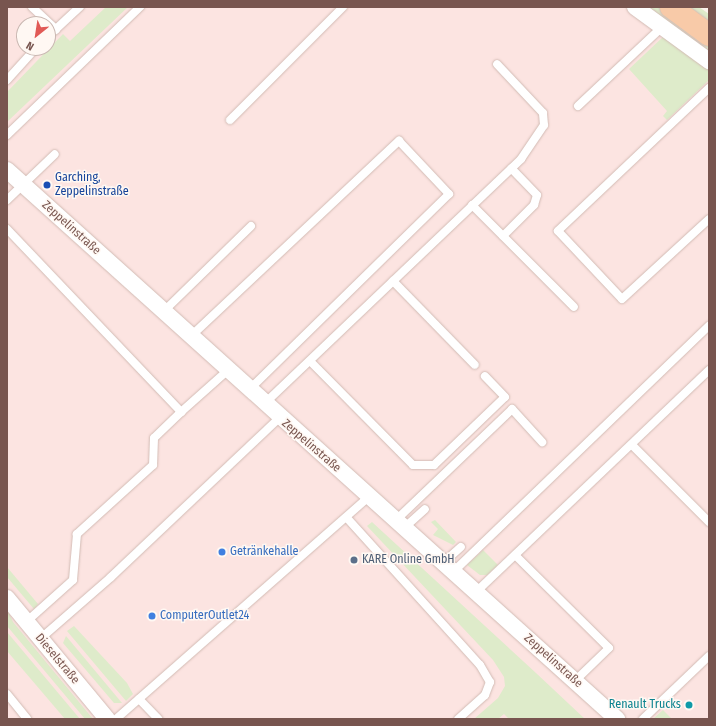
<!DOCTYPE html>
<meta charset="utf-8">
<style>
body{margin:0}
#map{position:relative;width:716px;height:726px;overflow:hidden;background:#fcf3ec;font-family:"Fira Sans Condensed",sans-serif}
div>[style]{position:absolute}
.commercial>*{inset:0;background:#fce4e1}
.green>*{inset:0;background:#deebca}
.roads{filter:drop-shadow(0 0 1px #d2bbb4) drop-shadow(0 0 1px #d2bbb4)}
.service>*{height:8px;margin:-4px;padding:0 4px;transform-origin:4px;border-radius:4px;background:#fff}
.minor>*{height:16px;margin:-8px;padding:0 8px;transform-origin:8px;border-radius:8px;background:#fff}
.primary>*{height:22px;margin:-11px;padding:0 11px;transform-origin:11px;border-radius:11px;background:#f8caa8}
.dots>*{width:11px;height:11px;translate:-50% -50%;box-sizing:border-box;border:2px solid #fff8f3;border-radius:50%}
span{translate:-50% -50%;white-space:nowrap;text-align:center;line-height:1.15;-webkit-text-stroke:3px #fff8f3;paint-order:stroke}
.transit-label{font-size:12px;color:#164399}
.left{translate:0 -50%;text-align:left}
.street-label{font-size:12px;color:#78554f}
.shop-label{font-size:12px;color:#366cbe}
.service-label{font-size:12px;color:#4e5e75}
.culture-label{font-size:12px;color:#0d838f}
.right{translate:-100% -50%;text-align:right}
.frame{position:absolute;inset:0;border:8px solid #78554f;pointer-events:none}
.north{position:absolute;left:16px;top:16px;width:40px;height:40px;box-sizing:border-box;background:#fff8f3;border:1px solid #c9b7b1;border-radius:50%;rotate:210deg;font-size:11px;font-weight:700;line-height:16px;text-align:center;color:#78554f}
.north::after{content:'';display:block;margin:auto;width:14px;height:18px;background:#e15a56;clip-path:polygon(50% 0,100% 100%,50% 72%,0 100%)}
</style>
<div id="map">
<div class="commercial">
<i style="clip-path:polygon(evenodd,7px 7px,677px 7px,709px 30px,709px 719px,7px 719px,7px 7px,24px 24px,48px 24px,48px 48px,24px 48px,24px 24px)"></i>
</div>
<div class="green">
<i style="clip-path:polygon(106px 7px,128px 7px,7px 122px,7px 92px,63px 34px,70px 41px)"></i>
<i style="clip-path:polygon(648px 7px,659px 7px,709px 43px,709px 51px)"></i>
<i style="clip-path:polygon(684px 7px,699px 7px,709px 14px,709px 25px)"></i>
<i style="clip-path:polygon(664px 36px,709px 69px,709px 80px,667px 120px,663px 116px,667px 111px,629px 69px)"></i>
<i style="clip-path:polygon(435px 520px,456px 542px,453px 545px,433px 535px,438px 529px,431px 522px)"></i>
<i style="clip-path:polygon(372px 522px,536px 673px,585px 719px,509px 719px,504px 714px,498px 719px,474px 719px,498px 698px,505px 686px,504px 677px,493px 660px,367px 526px)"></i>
<i style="clip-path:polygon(483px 550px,498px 565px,487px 575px,480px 575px,467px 565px)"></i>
<i style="clip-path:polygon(7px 567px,38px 604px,34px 609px,7px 577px)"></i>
<i style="clip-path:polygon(7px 609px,13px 622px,93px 719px,85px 719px,7px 626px)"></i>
<i style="clip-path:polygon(74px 626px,127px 683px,133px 694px,126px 701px,67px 631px)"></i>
<i style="clip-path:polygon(7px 632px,80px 719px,65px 719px,7px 651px)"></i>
<i style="clip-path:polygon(66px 636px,122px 703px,114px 703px,63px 643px)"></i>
<i style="clip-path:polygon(663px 710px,672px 719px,653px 719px)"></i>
</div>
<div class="roads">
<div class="service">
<i style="left:32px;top:7px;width:33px;rotate:43deg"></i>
<i style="left:56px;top:29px;width:33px;rotate:-43deg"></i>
<i style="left:48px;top:37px;width:11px;rotate:-45deg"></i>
<i style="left:7px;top:80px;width:43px;rotate:-47.8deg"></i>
<i style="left:709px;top:88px;width:208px;rotate:136.6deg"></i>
<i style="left:558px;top:231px;width:93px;rotate:46.7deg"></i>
<i style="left:622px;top:299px;width:118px;rotate:-42.6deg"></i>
<i style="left:578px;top:106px;width:115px;rotate:-43.2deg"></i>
<i style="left:230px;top:120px;width:160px;rotate:-45deg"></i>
<i style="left:7px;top:135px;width:185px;rotate:-43.9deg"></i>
<i style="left:7px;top:200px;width:66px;rotate:-43.8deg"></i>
<i style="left:472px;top:205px;width:144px;rotate:45deg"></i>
<i style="left:7px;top:229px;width:253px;rotate:46.4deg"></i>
<i style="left:181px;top:412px;width:37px;rotate:136deg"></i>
<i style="left:154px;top:438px;width:27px;rotate:92deg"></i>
<i style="left:153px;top:465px;width:103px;rotate:137.8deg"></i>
<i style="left:77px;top:534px;width:46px;rotate:95deg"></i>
<i style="left:73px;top:580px;width:63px;rotate:138.2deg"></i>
<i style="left:503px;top:236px;width:44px;rotate:-45deg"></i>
<i style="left:534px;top:205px;width:10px;rotate:-73deg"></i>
<i style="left:537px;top:195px;width:37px;rotate:-134deg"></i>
<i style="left:393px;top:281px;width:117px;rotate:45.7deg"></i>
<i style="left:163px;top:312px;width:123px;rotate:-44.3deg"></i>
<i style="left:190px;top:337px;width:287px;rotate:-43.2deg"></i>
<i style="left:399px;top:141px;width:73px;rotate:46.7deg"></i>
<i style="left:449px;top:194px;width:280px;rotate:135.6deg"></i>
<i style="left:310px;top:361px;width:146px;rotate:45.3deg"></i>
<i style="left:413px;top:465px;width:21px"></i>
<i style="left:434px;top:465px;width:98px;rotate:-43.8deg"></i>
<i style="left:505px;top:397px;width:29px;rotate:-134deg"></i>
<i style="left:264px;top:404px;width:355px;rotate:-43.6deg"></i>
<i style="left:521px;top:159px;width:41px;rotate:-55.9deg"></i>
<i style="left:544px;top:125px;width:12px;rotate:-95deg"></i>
<i style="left:543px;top:113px;width:67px;rotate:-133.2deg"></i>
<i style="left:181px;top:412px;width:62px;rotate:-41.7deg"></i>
<i style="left:632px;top:445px;width:109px;rotate:45deg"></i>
<i style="left:347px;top:518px;width:198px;rotate:47.9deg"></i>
<i style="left:480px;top:665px;width:20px;rotate:60deg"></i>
<i style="left:490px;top:682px;width:14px;rotate:111deg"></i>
<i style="left:485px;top:695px;width:36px;rotate:138deg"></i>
<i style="left:395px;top:521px;width:162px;rotate:-43.7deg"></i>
<i style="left:512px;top:409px;width:45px;rotate:47.7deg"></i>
<i style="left:404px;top:528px;width:28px;rotate:-42deg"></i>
<i style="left:515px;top:555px;width:132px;rotate:44.7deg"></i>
<i style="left:609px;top:648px;width:47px;rotate:135.9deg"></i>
<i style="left:443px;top:563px;width:24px;rotate:-42deg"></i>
<i style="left:453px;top:572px;width:355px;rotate:-43.9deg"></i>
<i style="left:476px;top:592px;width:322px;rotate:-43.6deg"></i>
<i style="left:40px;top:639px;width:94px;rotate:-41.1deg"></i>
<i style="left:111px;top:577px;width:231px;rotate:-43.4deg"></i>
<i style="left:7px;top:694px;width:32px;rotate:51deg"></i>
<i style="left:139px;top:699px;width:28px;rotate:46deg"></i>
<i style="left:116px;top:719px;width:337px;rotate:-41.3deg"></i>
<i style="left:643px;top:719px;width:91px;rotate:-43.7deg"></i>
</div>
<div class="minor">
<i style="left:635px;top:7px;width:92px;rotate:36.1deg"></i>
<i style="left:7px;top:170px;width:821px;rotate:41.99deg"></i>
<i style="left:7px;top:598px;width:157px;rotate:50.4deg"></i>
</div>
<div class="primary">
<i style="left:671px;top:7px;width:47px;rotate:36.4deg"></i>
</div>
</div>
<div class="dots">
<i style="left:47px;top:185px;background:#1a4fb4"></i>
<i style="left:222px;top:552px;background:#3f7fe0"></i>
<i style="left:354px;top:560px;background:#5c6f8a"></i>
<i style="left:152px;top:616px;background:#3f7fe0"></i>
<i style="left:689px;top:705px;background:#0f9aa8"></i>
</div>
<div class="transit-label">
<span class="left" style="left:55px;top:185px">Garching,<br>Zeppelinstraße</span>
</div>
<div class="street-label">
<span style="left:71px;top:228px;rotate:42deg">Zeppelinstraße</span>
<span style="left:311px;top:446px;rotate:41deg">Zeppelinstraße</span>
<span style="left:57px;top:659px;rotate:50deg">Dieselstraße</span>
<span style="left:553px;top:661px;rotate:42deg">Zeppelinstraße</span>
</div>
<div class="shop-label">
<span class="left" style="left:230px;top:552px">Getränkehalle</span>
<span class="left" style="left:160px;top:616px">ComputerOutlet24</span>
</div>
<div class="service-label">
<span class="left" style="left:362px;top:560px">KARE Online GmbH</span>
</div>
<div class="culture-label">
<span class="right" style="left:681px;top:705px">Renault Trucks</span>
</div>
<div class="frame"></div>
<div class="north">N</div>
</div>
